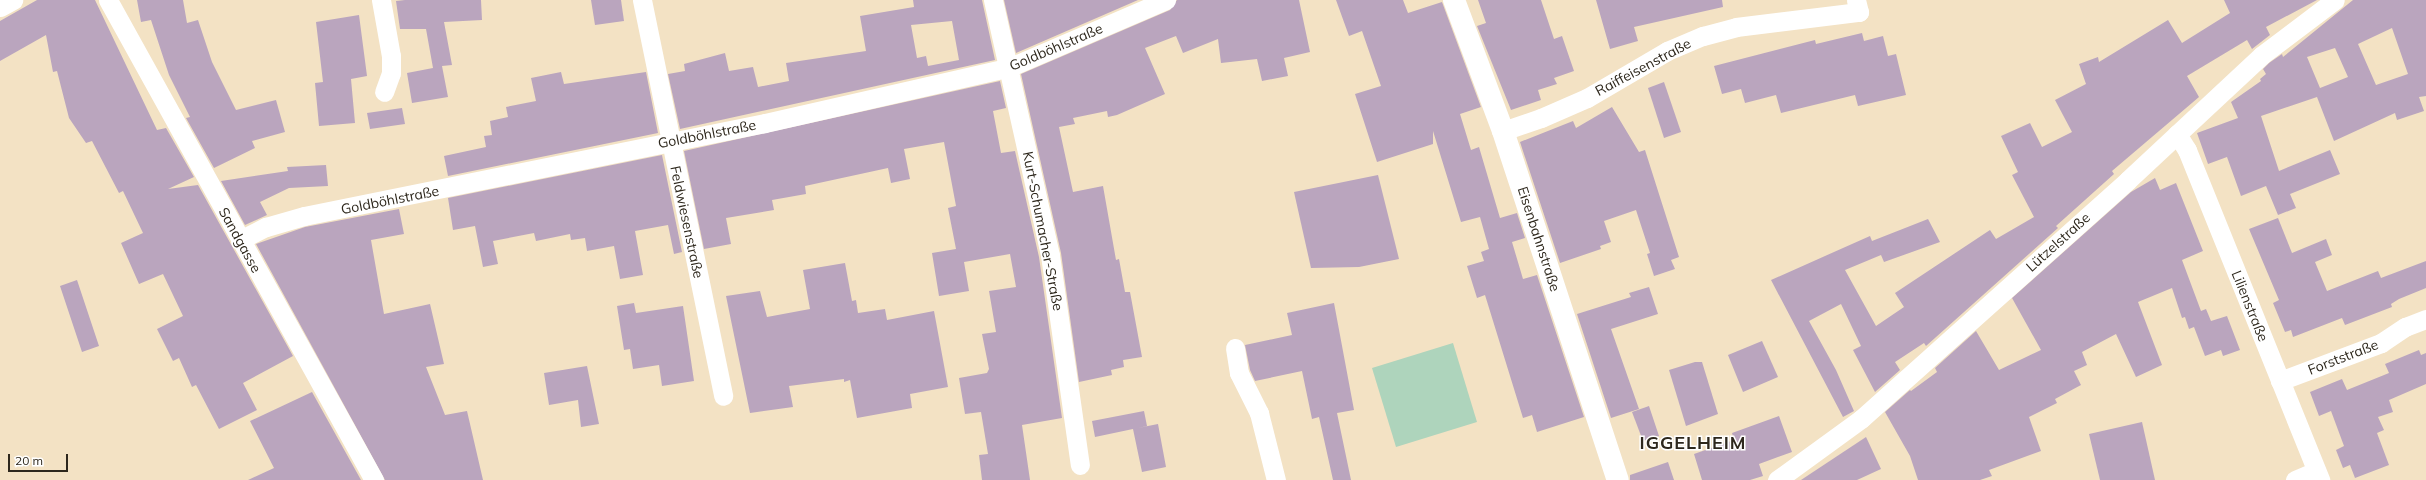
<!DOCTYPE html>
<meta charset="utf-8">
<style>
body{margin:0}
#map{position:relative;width:2426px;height:480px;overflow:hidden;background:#f3e2c4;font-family:Mulish,sans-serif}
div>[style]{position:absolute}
.green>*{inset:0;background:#aed4bc}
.building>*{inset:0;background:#baa5be}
.street>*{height:19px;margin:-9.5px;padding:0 9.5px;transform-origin:9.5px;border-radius:9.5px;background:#fff}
.secondary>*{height:22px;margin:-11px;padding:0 11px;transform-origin:11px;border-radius:11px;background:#fff}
span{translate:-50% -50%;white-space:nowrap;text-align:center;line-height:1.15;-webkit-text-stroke:3px #fff;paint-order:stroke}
.street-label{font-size:14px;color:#2d271c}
.district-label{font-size:18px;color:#2d271c;font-weight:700;letter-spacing:1px}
.scale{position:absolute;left:8px;top:454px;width:60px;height:18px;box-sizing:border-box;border:2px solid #2d271c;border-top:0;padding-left:5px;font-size:12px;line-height:14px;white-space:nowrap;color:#2d271c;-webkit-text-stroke:3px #fff;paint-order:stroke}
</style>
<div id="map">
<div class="green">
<i style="clip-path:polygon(1453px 343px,1477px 422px,1396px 447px,1372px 368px)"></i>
</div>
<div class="building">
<i style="clip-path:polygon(37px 0,95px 0,157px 130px,166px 128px,194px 177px,168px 189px,198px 185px,293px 356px,243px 383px,257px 410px,219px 429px,196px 385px,192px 387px,179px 358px,173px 361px,157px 329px,183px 316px,163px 274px,139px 284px,121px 243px,143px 233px,123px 191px,119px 193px,92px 141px,86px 143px,69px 118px,57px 71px,53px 72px,46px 35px,0 61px,0 21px)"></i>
<i style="clip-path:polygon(137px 0,183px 0,187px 23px,198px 20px,212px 62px,236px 110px,276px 100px,285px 132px,252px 141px,255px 148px,214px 168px,186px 118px,190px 117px,169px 75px,151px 20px,141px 22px)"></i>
<i style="clip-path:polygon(405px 0,481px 0,482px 20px,444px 22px,452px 65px,442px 66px,448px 97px,412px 103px,407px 73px,433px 68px,426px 29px,400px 29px,396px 1px)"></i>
<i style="clip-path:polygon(591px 0,621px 0,624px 21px,595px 25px)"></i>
<i style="clip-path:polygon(evenodd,913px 0,982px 0,995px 60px,680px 129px,668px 74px,685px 71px,684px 64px,725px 53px,729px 71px,753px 67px,758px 87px,789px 81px,786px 63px,866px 51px,860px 16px,914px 7px,913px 0,952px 21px,959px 60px,928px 66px,926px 56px,917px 58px,911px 25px,952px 21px)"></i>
<i style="clip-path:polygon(1004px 0,1138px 0,1016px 53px)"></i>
<i style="clip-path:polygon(1177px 0,1299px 0,1310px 52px,1284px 58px,1288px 76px,1262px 81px,1257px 59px,1221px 63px,1218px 39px,1183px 53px,1176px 36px,1145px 48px,1165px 94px,1117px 115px,1108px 117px,1107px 111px,1073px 118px,1075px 124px,1059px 127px,1073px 192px,1103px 186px,1116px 260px,1119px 259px,1125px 292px,1130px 292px,1142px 357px,1123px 360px,1124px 367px,1111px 370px,1112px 375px,1079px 382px,1061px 253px,1021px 74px,1170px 10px)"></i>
<i style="clip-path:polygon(1336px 0,1403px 0,1408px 13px,1442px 2px,1481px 107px,1460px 114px,1471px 150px,1479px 147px,1500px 218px,1517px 213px,1525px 238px,1512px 242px,1523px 279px,1537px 275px,1584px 417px,1537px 432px,1532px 415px,1523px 418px,1485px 295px,1477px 298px,1467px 266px,1484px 261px,1481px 252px,1489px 249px,1480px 217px,1461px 222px,1433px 131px,1433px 144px,1377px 162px,1355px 94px,1381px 86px,1362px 31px,1349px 36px)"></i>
<i style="clip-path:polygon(1478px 0,1541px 0,1554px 39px,1562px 36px,1574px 71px,1554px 78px,1557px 84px,1538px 90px,1541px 100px,1511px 110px,1477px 26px,1486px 23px)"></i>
<i style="clip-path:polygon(1596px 0,1722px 0,1723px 7px,1634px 27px,1638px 41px,1610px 49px)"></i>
<i style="clip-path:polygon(2224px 0,2317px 0,2266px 27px,2270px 35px,2252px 49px,2247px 40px,2187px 76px,2199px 97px,2112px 171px,2114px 174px,2056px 226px,2058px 228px,1926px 346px,1924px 343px,1895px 362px,1900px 370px,1875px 392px,1853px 350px,1861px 346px,1841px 304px,1809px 321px,1836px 370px,1854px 411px,1843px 417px,1771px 280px,1870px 236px,1872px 241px,1928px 219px,1940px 242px,1884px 262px,1881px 255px,1845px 270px,1876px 326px,1904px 307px,1895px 293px,1990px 230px,1996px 239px,2034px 217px,2012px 175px,2018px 172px,2001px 136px,2030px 123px,2042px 147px,2072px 132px,2055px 100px,2086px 84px,2079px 64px,2098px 57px,2099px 62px,2168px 20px,2182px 43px,2230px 13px)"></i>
<i style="clip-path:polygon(evenodd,2353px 0,2426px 0,2426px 96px,2419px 97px,2424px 111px,2397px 120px,2395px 113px,2334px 141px,2317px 97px,2261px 116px,2279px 171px,2330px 150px,2340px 174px,2290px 194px,2296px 208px,2278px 215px,2266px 186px,2241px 196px,2227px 157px,2208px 164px,2197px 133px,2238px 118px,2231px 102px,2261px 81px,2260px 79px,2266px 74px,2263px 69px,2269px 63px,2282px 54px,2283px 57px,2353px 0,2392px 28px,2408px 74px,2376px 85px,2358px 44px,2392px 28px,2353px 0,2335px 48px,2348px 77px,2320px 88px,2307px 57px,2335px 48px)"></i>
<i style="clip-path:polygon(359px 15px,367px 76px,351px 79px,355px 123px,319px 126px,315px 83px,323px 82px,316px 22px)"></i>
<i style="clip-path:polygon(1862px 33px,1864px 41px,1883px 36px,1888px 56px,1896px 54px,1906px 95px,1858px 106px,1855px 95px,1781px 113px,1776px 95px,1745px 103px,1741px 89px,1722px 94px,1714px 66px,1815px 40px,1816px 44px)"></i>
<i style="clip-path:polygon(561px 72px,564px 84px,646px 72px,658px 133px,448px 176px,444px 156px,486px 147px,484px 136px,492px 135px,490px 121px,508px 117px,506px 107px,536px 101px,531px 78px)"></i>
<i style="clip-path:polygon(1000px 81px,1006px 108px,993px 111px,1001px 153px,1015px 151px,1039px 257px,1062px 418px,1022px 425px,1030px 480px,982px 480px,979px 455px,988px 454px,981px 412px,965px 414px,959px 378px,987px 373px,989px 369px,982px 334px,996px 332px,989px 291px,1016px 287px,1010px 254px,964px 262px,969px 291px,939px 296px,932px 253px,956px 249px,948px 208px,956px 206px,944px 142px,904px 149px,910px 179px,891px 183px,888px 168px,805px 186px,806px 194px,772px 200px,774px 210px,726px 218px,731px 244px,704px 249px,684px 151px)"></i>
<i style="clip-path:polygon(1664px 82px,1681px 132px,1664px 138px,1648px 88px)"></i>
<i style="clip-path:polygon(1612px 107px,1639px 152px,1645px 150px,1679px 257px,1671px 260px,1675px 269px,1654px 276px,1647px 254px,1650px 253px,1636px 210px,1604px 221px,1611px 242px,1600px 246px,1601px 249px,1560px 263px,1520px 142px,1573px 121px,1576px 128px)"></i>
<i style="clip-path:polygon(402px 108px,405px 124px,370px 129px,367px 113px)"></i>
<i style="clip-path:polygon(662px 155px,682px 252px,674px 254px,668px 225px,635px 231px,643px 275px,620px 279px,614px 246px,587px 251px,585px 238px,571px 240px,570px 234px,536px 241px,534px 233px,493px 241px,498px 264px,483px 267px,475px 226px,453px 230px,448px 198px)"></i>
<i style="clip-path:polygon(326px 165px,328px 186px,289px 188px,260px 202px,267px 215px,245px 225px,221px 181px,288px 171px,287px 167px)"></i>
<i style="clip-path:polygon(1378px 175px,1399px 259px,1359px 267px,1311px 268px,1294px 192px)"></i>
<i style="clip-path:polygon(2155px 178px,2160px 190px,2176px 183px,2203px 251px,2182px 260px,2201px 311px,2206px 309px,2211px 321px,2227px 316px,2240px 350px,2223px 356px,2221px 350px,2205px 356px,2194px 327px,2189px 329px,2185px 317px,2182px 318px,2172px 288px,2138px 302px,2162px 365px,2136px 377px,2116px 334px,2082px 352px,2087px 365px,2074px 371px,2081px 385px,2055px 399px,2057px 403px,2029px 417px,2041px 451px,1989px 470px,1992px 476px,1980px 480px,1918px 480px,1910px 456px,1885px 412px,1910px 390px,1911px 391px,1937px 372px,1935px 368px,1976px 331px,1999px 370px,2041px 350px,2012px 298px,2131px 192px)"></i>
<i style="clip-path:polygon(399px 209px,404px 234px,371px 240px,384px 314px,430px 304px,444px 364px,426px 367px,445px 415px,467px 411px,483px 480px,385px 480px,256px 244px,305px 227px)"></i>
<i style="clip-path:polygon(2278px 218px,2292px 253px,2326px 239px,2332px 255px,2315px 262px,2327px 291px,2378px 271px,2381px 278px,2426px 261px,2426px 288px,2399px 299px,2391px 304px,2392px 307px,2345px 325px,2342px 318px,2293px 337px,2291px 330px,2285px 332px,2273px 303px,2279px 300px,2249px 229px)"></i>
<i style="clip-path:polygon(845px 263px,852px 301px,856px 300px,858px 313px,885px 309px,887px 320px,934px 311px,948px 387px,910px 394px,912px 408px,857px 418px,850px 380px,844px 382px,844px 379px,789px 386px,793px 407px,750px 413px,726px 296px,760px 291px,767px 317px,810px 309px,803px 270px)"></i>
<i style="clip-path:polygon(77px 280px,99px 346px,82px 352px,60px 286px)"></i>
<i style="clip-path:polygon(1649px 287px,1658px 314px,1611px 329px,1639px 409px,1611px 418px,1577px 314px,1631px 297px,1629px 293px)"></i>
<i style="clip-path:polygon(634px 303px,636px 313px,683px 306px,694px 381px,662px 386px,659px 365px,633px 369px,630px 349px,624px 350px,617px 306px)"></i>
<i style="clip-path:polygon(1334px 303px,1354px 410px,1337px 413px,1351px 480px,1333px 480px,1319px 417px,1312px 419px,1302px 371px,1255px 381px,1250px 370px,1245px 345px,1292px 335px,1287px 313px)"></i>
<i style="clip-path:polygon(1762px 341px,1778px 377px,1743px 392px,1728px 355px)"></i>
<i style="clip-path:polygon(2419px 350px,2421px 355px,2426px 353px,2426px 384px,2389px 400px,2393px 412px,2378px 417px,2384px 430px,2377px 433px,2389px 465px,2355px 478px,2350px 465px,2343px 468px,2336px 450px,2344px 446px,2331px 411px,2319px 416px,2310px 392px,2342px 379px,2347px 390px,2389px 373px,2385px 364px)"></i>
<i style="clip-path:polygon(1695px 362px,1702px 362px,1718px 414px,1686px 426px,1669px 370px)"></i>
<i style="clip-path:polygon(587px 366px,599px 424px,581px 427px,578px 400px,549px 405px,544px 373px)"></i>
<i style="clip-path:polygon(312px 392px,361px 480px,248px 480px,274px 468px,250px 421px)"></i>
<i style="clip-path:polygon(1649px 406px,1659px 436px,1643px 441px,1632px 412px)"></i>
<i style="clip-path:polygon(1144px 411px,1147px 426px,1138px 428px,1158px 424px,1166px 467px,1142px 472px,1133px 429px,1095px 437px,1092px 421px)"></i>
<i style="clip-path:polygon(1779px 416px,1792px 452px,1759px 464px,1763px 476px,1750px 480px,1702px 480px,1694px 454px,1734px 440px,1732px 433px)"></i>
<i style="clip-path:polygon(2142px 422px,2155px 480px,2100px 480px,2089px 434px)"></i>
<i style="clip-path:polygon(1866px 437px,1881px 469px,1857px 480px,1801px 480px)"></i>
<i style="clip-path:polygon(1668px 462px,1674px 480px,1630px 480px,1630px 475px)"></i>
</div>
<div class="street">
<i style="left:108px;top:0;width:549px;rotate:61.01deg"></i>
<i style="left:381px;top:0;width:57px;rotate:79.9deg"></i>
<i style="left:391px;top:56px;width:17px;rotate:90deg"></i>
<i style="left:391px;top:73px;width:20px;rotate:110deg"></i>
<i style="left:642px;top:0;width:404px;rotate:78.4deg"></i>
<i style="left:993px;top:0;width:261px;rotate:77.4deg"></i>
<i style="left:1050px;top:255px;width:212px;rotate:81.9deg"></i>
<i style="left:0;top:7px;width:15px;rotate:-28deg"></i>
<i style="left:1503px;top:131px;width:40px;rotate:-18.9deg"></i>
<i style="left:1541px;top:118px;width:50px;rotate:-23.5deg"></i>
<i style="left:1587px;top:98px;width:93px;rotate:-30.4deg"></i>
<i style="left:1667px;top:51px;width:39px;rotate:-23deg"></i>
<i style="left:1703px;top:36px;width:34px;rotate:-15deg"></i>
<i style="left:1736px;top:27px;width:124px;rotate:-7deg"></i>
<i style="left:1859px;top:12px;width:12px;rotate:-104deg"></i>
<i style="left:2177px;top:134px;width:19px;rotate:58deg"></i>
<i style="left:2187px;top:150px;width:356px;rotate:68deg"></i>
<i style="left:240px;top:240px;width:29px;rotate:-27deg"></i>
<i style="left:266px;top:227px;width:40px;rotate:-16deg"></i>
<i style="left:304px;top:216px;width:470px;rotate:-11.4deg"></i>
<i style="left:765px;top:123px;width:249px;rotate:-12.8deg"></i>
<i style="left:1008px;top:68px;width:172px;rotate:-23.3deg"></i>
<i style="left:1235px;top:348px;width:25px;rotate:81deg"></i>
<i style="left:1239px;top:373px;width:45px;rotate:63.4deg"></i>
<i style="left:1259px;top:413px;width:69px;rotate:75.8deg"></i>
<i style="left:2280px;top:381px;width:108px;rotate:-20.6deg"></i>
<i style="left:2381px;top:343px;width:29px;rotate:-34deg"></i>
<i style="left:2405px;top:327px;width:22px;rotate:-21deg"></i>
<i style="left:1777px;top:480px;width:104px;rotate:-36deg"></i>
<i style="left:1861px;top:419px;width:358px;rotate:-41.8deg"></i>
<i style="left:2128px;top:180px;width:183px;rotate:-43deg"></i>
<i style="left:2262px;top:55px;width:91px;rotate:-37deg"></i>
<i style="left:2295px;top:480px;width:23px;rotate:-23deg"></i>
</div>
<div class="secondary">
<i style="left:1454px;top:0;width:140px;rotate:69.5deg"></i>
<i style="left:1503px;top:131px;width:367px;rotate:71.8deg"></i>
</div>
<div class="street-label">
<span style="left:1056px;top:47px;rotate:-23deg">Goldböhlstraße</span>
<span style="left:1643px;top:67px;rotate:-28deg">Raiffeisenstraße</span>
<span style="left:707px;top:134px;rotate:-11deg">Goldböhlstraße</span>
<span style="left:390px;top:200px;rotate:-11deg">Goldböhlstraße</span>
<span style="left:687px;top:222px;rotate:78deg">Feldwiesenstraße</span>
<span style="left:1043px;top:231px;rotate:79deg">Kurt-Schumacher-Straße</span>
<span style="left:1539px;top:239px;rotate:72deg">Eisenbahnstraße</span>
<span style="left:240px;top:240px;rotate:61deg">Sandgasse</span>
<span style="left:2058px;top:242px;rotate:-42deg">Lützelstraße</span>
<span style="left:2250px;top:306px;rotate:68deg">Lilienstraße</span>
<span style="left:2343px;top:357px;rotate:-21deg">Forststraße</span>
</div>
<div class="district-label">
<span style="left:1693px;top:443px">IGGELHEIM</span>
</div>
<div class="scale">20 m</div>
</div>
